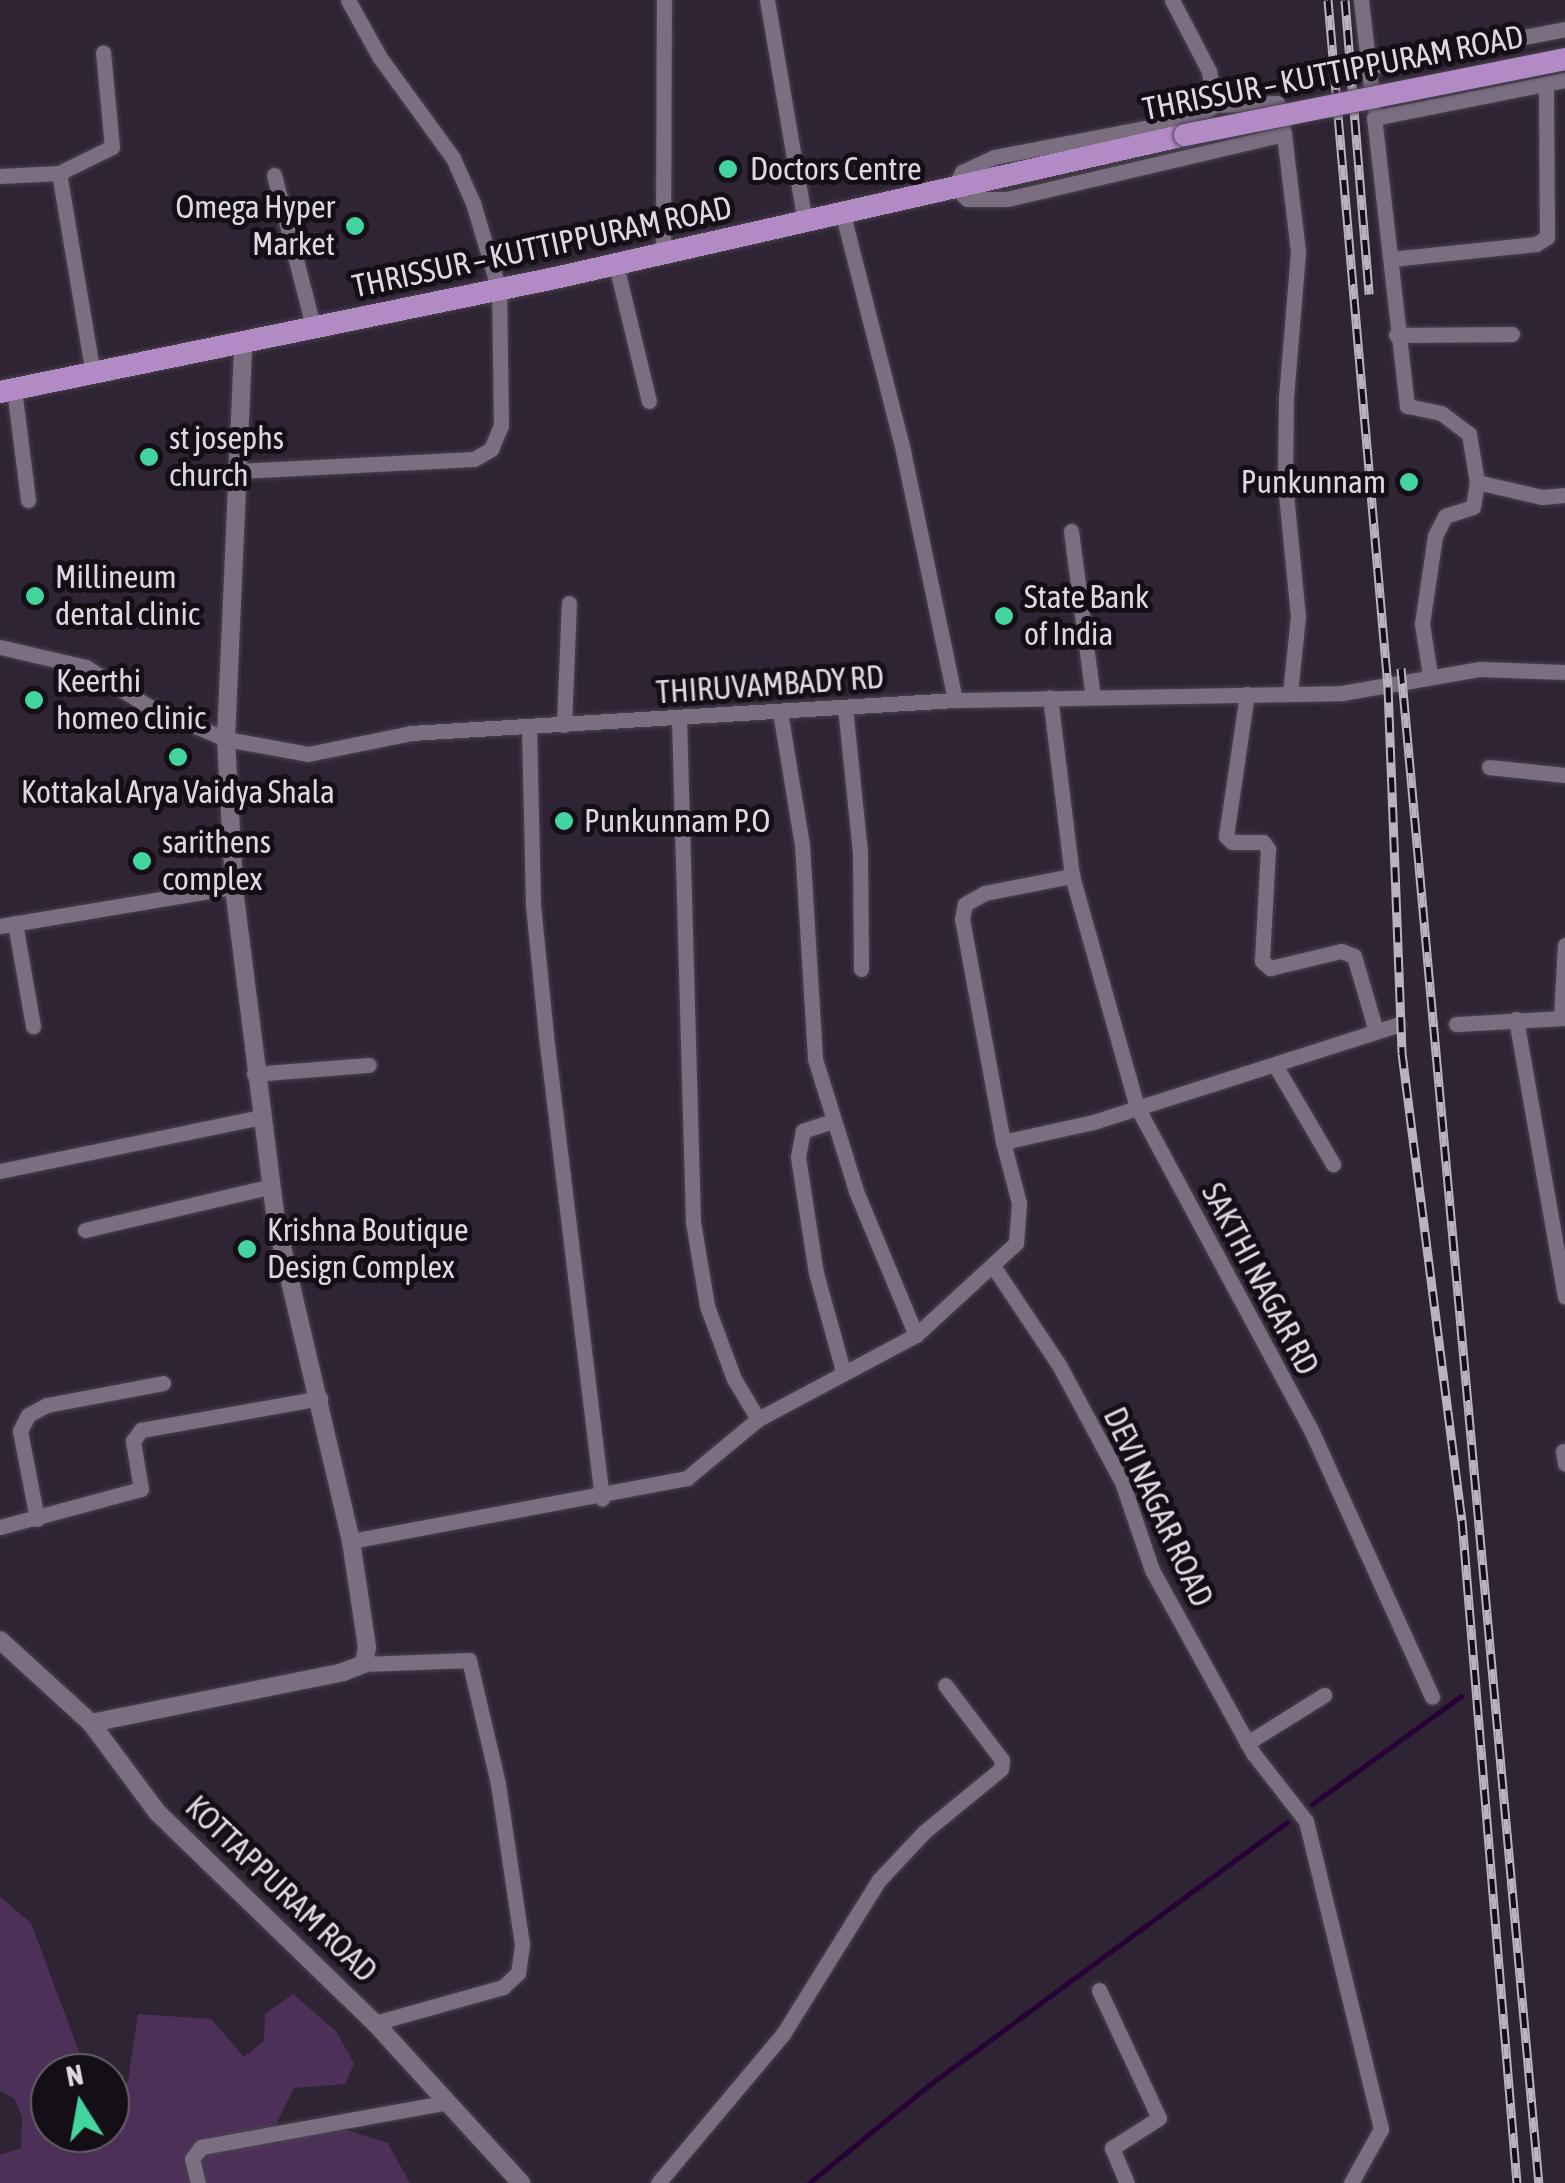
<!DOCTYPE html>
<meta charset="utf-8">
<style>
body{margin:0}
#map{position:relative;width:1565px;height:2183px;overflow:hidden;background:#2e2433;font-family:"Asap Condensed",sans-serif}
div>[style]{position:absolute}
.green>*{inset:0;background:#4c3058}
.stream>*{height:5px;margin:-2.5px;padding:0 2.5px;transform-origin:2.5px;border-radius:2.5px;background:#270235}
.roads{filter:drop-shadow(0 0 2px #4a424f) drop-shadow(0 0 2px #4a424f)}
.minor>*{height:15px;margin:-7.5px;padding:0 7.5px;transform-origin:7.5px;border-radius:7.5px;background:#7a6e80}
.tertiary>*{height:18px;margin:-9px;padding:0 9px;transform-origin:9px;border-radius:9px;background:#7a6e80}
.primary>*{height:22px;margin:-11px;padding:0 11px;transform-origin:11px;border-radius:11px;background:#b28bc4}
.rail>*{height:9px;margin-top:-4.5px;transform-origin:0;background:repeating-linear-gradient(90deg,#140f16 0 15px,#bab2be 0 30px);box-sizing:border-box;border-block:2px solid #bab2be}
.bridges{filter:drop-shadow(0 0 2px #4a424f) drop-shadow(0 0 2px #4a424f)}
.primary-bridge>*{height:22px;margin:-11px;padding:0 11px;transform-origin:11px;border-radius:11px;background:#b28bc4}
.dots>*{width:28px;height:28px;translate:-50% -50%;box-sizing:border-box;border:5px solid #140f16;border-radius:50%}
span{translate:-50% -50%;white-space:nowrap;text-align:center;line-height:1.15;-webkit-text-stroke:10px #140f16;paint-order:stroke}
.street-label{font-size:32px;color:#dfd8e3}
.poi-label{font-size:32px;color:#dfd8e3}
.left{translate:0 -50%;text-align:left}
.right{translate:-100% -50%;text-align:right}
.north{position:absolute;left:30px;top:2053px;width:100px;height:100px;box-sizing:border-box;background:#140f16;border:2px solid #655f68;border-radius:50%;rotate:349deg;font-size:28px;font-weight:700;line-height:40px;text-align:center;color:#dfd8e3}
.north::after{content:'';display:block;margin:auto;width:35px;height:45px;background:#43d4a0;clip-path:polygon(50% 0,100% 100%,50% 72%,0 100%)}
</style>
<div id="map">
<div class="green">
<i style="clip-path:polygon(0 1897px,31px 1923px,87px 2073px,50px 2073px,50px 2133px,110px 2133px,110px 2105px,128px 2081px,138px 2014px,211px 2019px,244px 2057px,264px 2041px,265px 2014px,293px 1994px,337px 2032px,354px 2064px,345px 2084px,294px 2088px,276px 2125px,297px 2132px,346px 2130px,388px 2143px,410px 2183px,0 2183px,0 2155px,21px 2148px,22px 2117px,14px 2098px,0 2091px)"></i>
</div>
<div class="stream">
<i style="left:1312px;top:1804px;width:184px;rotate:-35.9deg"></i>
<i style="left:809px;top:2183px;width:155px;rotate:-39.2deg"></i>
<i style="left:929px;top:2085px;width:444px;rotate:-36.3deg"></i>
</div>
<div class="roads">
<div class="minor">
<i style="left:767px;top:0;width:226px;rotate:80.3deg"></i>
<i style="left:1172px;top:0;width:80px;rotate:62.5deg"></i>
<i style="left:1209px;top:71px;width:35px;rotate:80deg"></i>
<i style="left:1361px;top:0;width:106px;rotate:83.5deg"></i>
<i style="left:1368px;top:67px;width:201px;rotate:-10.9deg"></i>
<i style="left:1284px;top:134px;width:285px;rotate:166.8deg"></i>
<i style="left:1006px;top:199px;width:39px;rotate:180deg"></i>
<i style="left:967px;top:199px;width:17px;rotate:-135deg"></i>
<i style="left:955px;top:187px;width:17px;rotate:-65deg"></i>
<i style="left:962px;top:172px;width:35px;rotate:-25deg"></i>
<i style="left:994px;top:157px;width:202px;rotate:-10.9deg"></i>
<i style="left:1192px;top:119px;width:27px;rotate:-31deg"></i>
<i style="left:1215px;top:105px;width:62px;rotate:-1.8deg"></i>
<i style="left:1277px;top:103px;width:32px;rotate:77deg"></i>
<i style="left:1284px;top:134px;width:119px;rotate:83.2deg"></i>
<i style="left:1298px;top:252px;width:146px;rotate:94.7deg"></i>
<i style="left:1286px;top:398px;width:86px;rotate:90.7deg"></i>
<i style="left:1285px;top:484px;width:133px;rotate:84.4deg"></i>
<i style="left:1298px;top:616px;width:78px;rotate:95.9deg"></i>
<i style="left:59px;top:173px;width:59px;rotate:-26.1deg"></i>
<i style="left:112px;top:147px;width:95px;rotate:-95.4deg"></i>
<i style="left:274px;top:175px;width:160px;rotate:75.5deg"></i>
<i style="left:0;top:176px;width:59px;rotate:-2.9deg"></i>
<i style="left:59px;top:173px;width:205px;rotate:80.4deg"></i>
<i style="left:843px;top:215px;width:244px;rotate:75.7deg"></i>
<i style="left:903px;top:451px;width:254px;rotate:78.2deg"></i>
<i style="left:663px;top:255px;width:255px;rotate:-89.8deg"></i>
<i style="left:1391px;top:259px;width:146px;rotate:-5.9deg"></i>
<i style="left:1536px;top:244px;width:13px;rotate:-32deg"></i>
<i style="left:1547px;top:237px;width:153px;rotate:-90.4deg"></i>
<i style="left:616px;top:265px;width:140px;rotate:76.4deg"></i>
<i style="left:1396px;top:335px;width:116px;rotate:-0.5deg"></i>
<i style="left:14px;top:389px;width:112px;rotate:82.8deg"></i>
<i style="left:239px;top:471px;width:235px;rotate:-2.9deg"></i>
<i style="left:474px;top:459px;width:20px;rotate:-30deg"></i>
<i style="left:491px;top:449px;width:25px;rotate:-67deg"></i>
<i style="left:501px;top:426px;width:136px;rotate:-90.8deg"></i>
<i style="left:499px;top:290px;width:91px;rotate:-106.6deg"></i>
<i style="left:473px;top:203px;width:49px;rotate:-114deg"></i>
<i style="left:453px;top:158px;width:126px;rotate:-126deg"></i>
<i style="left:379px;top:56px;width:64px;rotate:-119deg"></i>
<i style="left:1477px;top:482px;width:67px;rotate:13deg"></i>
<i style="left:1542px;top:497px;width:23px;rotate:-5deg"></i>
<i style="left:1071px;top:531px;width:167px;rotate:82.5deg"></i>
<i style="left:0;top:647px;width:88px;rotate:13.1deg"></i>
<i style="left:86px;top:667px;width:73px;rotate:32.2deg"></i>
<i style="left:148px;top:706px;width:85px;rotate:22.9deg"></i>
<i style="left:226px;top:739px;width:83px;rotate:10.4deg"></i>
<i style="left:308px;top:754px;width:105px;rotate:-11.5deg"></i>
<i style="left:411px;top:733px;width:545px;rotate:-3.47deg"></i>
<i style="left:955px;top:700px;width:387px;rotate:-1deg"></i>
<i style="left:1342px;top:693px;width:140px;rotate:-9.9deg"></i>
<i style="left:1480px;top:669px;width:85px;rotate:2deg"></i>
<i style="left:1430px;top:675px;width:52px;rotate:-98.9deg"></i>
<i style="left:1422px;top:624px;width:89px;rotate:-81.6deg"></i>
<i style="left:1435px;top:536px;width:22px;rotate:-63deg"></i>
<i style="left:1445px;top:516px;width:29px;rotate:-18deg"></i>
<i style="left:1473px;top:507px;width:25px;rotate:-81deg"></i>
<i style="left:1477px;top:482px;width:49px;rotate:-99.5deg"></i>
<i style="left:1469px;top:434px;width:35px;rotate:-143deg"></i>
<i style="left:1441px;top:413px;width:35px;rotate:-168deg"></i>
<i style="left:1407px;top:406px;width:290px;rotate:-96.5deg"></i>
<i style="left:1374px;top:118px;width:195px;rotate:-11.3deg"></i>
<i style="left:1247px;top:694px;width:144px;rotate:98.4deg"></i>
<i style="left:1226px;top:836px;width:8px;rotate:45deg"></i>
<i style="left:1232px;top:842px;width:31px"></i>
<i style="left:1263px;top:842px;width:9px;rotate:54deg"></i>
<i style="left:1268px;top:849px;width:112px;rotate:93.1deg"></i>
<i style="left:1262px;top:961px;width:11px;rotate:41deg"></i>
<i style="left:1270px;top:968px;width:73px;rotate:-13.5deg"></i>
<i style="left:1341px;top:951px;width:14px;rotate:21deg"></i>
<i style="left:1354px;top:956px;width:78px;rotate:73.7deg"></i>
<i style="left:845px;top:707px;width:145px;rotate:84.1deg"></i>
<i style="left:860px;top:851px;width:118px;rotate:89.5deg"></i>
<i style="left:780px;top:712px;width:135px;rotate:80.6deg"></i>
<i style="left:802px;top:845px;width:214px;rotate:86.5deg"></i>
<i style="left:815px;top:1059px;width:138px;rotate:72.7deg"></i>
<i style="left:856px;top:1191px;width:156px;rotate:67.4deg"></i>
<i style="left:679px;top:718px;width:504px;rotate:88.41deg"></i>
<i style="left:693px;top:1222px;width:85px;rotate:80.5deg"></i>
<i style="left:707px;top:1306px;width:78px;rotate:69.7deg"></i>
<i style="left:734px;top:1379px;width:47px;rotate:59deg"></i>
<i style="left:564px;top:725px;width:122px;rotate:-87.7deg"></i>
<i style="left:529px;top:727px;width:178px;rotate:88.7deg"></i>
<i style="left:533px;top:905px;width:132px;rotate:84.3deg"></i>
<i style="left:546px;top:1036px;width:466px;rotate:83.1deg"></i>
<i style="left:1489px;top:767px;width:76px;rotate:6deg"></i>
<i style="left:1072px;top:876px;width:240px;rotate:74.3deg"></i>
<i style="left:1137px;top:1107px;width:367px;rotate:61.7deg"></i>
<i style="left:1311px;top:1430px;width:293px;rotate:65.6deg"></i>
<i style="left:15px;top:923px;width:105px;rotate:80.1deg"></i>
<i style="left:0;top:926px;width:237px;rotate:-9.5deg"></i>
<i style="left:1561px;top:1018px;width:73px;rotate:-86.9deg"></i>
<i style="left:1516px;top:1019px;width:282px;rotate:80deg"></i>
<i style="left:1456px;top:1024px;width:109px;rotate:-3.2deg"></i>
<i style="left:1275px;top:1065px;width:115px;rotate:59.6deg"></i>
<i style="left:254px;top:1074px;width:115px;rotate:-4.5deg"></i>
<i style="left:833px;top:1121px;width:32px;rotate:162deg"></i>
<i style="left:803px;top:1131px;width:26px;rotate:101deg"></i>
<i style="left:798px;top:1157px;width:117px;rotate:81.2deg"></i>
<i style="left:816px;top:1273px;width:102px;rotate:74.6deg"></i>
<i style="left:1003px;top:1142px;width:227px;rotate:-100.4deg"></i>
<i style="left:962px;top:919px;width:15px;rotate:-79deg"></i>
<i style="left:965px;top:904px;width:23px;rotate:-29deg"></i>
<i style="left:985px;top:893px;width:89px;rotate:-11.1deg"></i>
<i style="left:1072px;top:876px;width:180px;rotate:-97deg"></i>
<i style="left:0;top:1171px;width:266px;rotate:-11.7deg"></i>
<i style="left:85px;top:1230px;width:192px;rotate:-13.2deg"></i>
<i style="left:993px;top:1266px;width:119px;rotate:56.3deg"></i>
<i style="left:1059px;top:1365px;width:133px;rotate:61.7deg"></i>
<i style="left:1122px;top:1482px;width:93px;rotate:71.2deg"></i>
<i style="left:1152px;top:1570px;width:209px;rotate:61.1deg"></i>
<i style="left:1253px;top:1753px;width:86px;rotate:52.1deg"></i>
<i style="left:1306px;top:1821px;width:317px;rotate:76.3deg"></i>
<i style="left:1381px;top:2129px;width:62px;rotate:119.1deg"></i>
<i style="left:1563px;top:1451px;width:13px;rotate:81deg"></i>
<i style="left:37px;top:1519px;width:90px;rotate:-100.9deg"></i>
<i style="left:20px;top:1431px;width:18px;rotate:-63deg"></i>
<i style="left:28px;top:1415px;width:21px;rotate:-28deg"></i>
<i style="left:47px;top:1405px;width:118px;rotate:-10.7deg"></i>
<i style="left:0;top:1527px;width:146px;rotate:-15.1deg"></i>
<i style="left:141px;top:1489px;width:49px;rotate:-99.5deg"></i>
<i style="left:133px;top:1441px;width:14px;rotate:-54deg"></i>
<i style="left:141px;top:1430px;width:182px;rotate:-10.1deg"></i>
<i style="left:351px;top:1541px;width:342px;rotate:-10.6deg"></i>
<i style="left:687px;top:1478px;width:92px;rotate:-39.7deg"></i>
<i style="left:758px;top:1419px;width:179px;rotate:-28deg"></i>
<i style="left:916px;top:1335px;width:136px;rotate:-42.6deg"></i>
<i style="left:1016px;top:1243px;width:40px;rotate:-85.7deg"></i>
<i style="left:1019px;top:1203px;width:63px;rotate:-104.7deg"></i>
<i style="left:1003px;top:1142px;width:92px;rotate:-12.5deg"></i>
<i style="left:1093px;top:1122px;width:319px;rotate:-17.7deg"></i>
<i style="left:364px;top:1664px;width:105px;rotate:-2.2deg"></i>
<i style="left:469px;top:1660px;width:127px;rotate:76.8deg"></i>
<i style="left:498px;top:1784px;width:163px;rotate:81.5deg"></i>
<i style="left:522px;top:1945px;width:28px;rotate:98deg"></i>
<i style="left:518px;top:1973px;width:21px;rotate:137deg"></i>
<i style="left:503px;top:1987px;width:133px;rotate:164.3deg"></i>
<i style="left:1247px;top:1743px;width:91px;rotate:-31.9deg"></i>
<i style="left:1099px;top:1990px;width:141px;rotate:64.9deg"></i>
<i style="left:1159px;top:2118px;width:56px;rotate:147.4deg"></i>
<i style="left:1112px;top:2148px;width:38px;rotate:67deg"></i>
<i style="left:198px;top:2183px;width:25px;rotate:-104deg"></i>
<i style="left:192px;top:2159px;width:15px;rotate:-53deg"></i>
<i style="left:201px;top:2147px;width:247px;rotate:-10.3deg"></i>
<i style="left:658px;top:2183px;width:194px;rotate:-50deg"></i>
<i style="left:783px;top:2034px;width:181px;rotate:-58.1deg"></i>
<i style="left:879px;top:1880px;width:66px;rotate:-46.8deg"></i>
<i style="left:924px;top:1832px;width:99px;rotate:-39.3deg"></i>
<i style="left:1001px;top:1769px;width:9px;rotate:-84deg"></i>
<i style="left:1002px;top:1760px;width:94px;rotate:-127.2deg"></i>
</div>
<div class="tertiary">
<i style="left:0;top:1640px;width:123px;rotate:42.4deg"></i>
<i style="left:91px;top:1723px;width:111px;rotate:53.4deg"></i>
<i style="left:157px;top:1812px;width:303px;rotate:44.1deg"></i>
<i style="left:375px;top:2023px;width:217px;rotate:47.6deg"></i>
<i style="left:91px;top:1723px;width:257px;rotate:-11.4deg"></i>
<i style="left:343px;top:1672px;width:22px;rotate:-21deg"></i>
<i style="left:364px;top:1664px;width:17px;rotate:-80deg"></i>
<i style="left:367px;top:1647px;width:107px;rotate:-98.6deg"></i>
<i style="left:351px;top:1541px;width:329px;rotate:-103.2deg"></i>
<i style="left:276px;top:1221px;width:337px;rotate:-97.2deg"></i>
<i style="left:234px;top:887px;width:148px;rotate:-93.1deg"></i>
<i style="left:226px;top:739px;width:394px;rotate:-87.5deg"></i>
</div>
<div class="primary">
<i style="left:0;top:392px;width:567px;rotate:-11.61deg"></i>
<i style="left:555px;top:278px;width:646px;rotate:-12.79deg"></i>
</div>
</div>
<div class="rail">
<i style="left:1328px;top:0;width:690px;rotate:85.01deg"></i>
<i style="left:1388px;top:687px;width:366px;rotate:87.8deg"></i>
<i style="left:1402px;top:1053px;width:471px;rotate:82.7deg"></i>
<i style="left:1462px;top:1520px;width:665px;rotate:85.26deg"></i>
<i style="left:1345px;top:0;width:295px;rotate:85.3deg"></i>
<i style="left:1401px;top:668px;width:1521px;rotate:84.8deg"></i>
</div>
<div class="bridges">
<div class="primary-bridge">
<i style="left:1185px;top:135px;width:388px;rotate:-11.3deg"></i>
</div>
</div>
<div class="dots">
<i style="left:728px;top:169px;background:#43d4a0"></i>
<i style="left:355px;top:226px;background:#43d4a0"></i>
<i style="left:149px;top:457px;background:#43d4a0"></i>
<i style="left:1409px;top:482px;background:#43d4a0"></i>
<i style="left:35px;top:596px;background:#43d4a0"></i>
<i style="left:1004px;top:616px;background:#43d4a0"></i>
<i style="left:34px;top:700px;background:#43d4a0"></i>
<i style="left:178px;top:757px;background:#43d4a0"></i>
<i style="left:564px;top:821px;background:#43d4a0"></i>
<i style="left:142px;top:861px;background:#43d4a0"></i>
<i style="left:247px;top:1249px;background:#43d4a0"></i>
</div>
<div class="street-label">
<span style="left:1333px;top:73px;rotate:-11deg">THRISSUR – KUTTIPPURAM ROAD</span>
<span style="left:542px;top:247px;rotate:-12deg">THRISSUR – KUTTIPPURAM ROAD</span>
<span style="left:770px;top:685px;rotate:-4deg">THIRUVAMBADY RD</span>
<span style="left:1260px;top:1279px;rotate:62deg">SAKTHI NAGAR RD</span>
<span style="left:1158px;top:1507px;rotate:65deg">DEVI NAGAR ROAD</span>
<span style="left:281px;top:1889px;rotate:44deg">KOTTAPPURAM ROAD</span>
</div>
<div class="poi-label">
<span class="left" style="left:750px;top:169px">Doctors Centre</span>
<span class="right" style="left:335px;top:226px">Omega Hyper<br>Market</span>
<span class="left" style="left:169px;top:457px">st josephs<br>church</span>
<span class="right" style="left:1386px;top:482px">Punkunnam</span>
<span class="left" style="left:55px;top:596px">Millineum<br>dental clinic</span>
<span class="left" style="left:1024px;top:616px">State Bank<br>of India</span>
<span class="left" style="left:56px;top:700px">Keerthi<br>homeo clinic</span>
<span style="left:178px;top:792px">Kottakal Arya Vaidya Shala</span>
<span class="left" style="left:584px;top:821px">Punkunnam P.O</span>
<span class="left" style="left:162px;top:861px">sarithens<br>complex</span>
<span class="left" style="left:267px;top:1249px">Krishna Boutique<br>Design Complex</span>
</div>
<div class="north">N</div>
</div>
